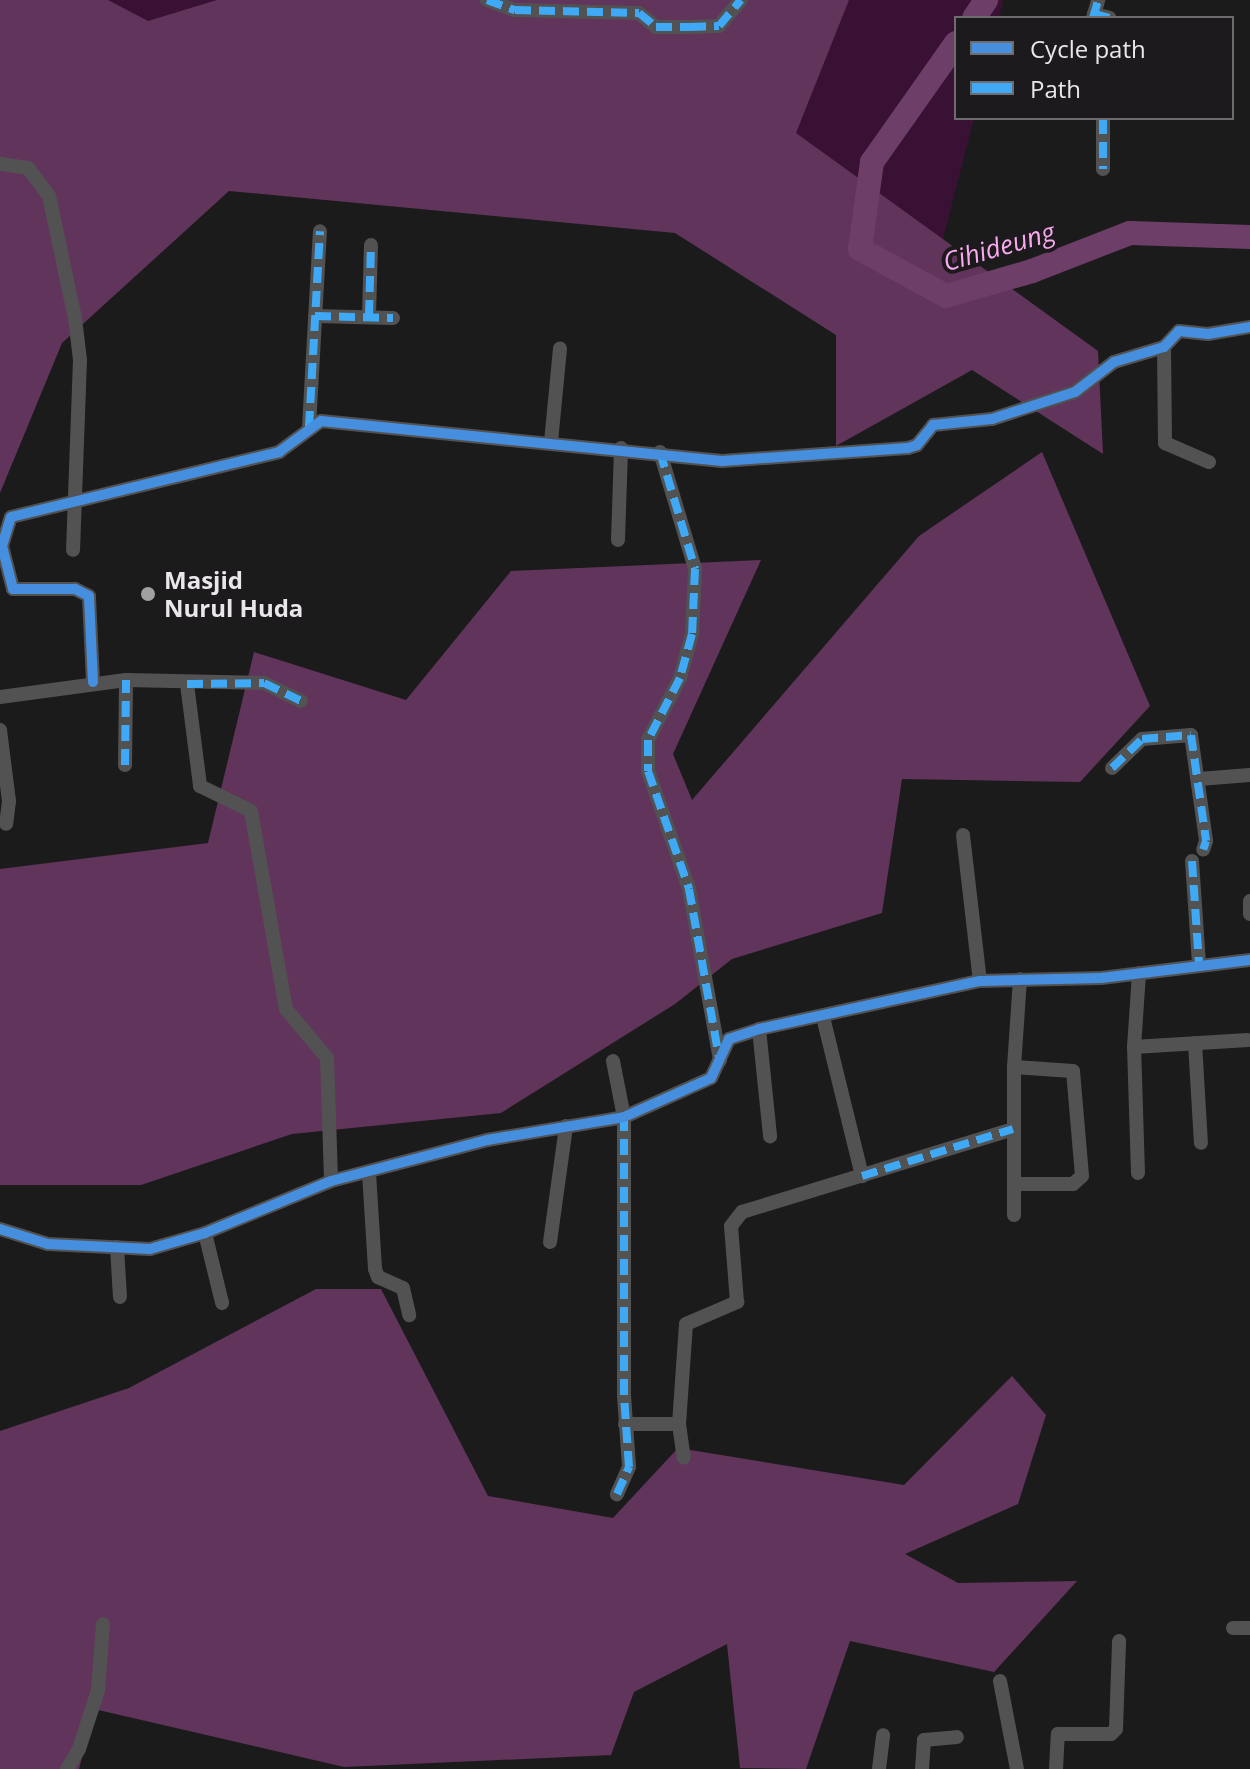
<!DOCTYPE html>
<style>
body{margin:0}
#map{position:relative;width:1250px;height:1769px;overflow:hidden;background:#1c1b1c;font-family:"Open Sans",sans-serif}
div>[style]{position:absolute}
.green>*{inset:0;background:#391135}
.forest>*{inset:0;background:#61345b}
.river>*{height:24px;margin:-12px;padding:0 12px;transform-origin:12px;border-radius:12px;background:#6d3e67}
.minor>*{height:14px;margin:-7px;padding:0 7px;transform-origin:7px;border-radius:7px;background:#535253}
.quiet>*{height:8px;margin-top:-4px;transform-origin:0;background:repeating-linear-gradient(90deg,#3fa9f5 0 16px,transparent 0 24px)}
.cycleway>*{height:10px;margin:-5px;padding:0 5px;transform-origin:5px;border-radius:5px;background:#468fdf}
.dots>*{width:22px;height:22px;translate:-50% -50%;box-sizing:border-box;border:4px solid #1d1a1d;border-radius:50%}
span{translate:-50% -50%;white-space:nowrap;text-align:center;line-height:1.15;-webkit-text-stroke:8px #1d1a1d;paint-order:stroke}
.poi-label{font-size:24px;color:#e9e7e9;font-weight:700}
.left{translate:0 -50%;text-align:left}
.water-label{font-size:26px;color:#f9aaee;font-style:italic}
.legend{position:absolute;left:954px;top:16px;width:280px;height:104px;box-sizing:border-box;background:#1d1a1d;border:2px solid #6f6c6f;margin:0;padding:10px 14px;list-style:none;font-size:24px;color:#e9e7e9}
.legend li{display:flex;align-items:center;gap:16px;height:40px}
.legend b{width:40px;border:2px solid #6f6c6f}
</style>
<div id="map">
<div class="green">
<i style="clip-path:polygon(0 0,1003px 0,999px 18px,956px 18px,956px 118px,974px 118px,931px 286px,395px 55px,0 97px)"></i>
</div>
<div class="forest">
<i style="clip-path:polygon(0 0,108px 0,148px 21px,217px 0,849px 0,796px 133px,1098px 351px,1103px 454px,972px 370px,836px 446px,836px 335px,675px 233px,229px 191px,62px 343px,0 493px)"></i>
<i style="clip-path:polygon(1042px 452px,1150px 706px,1080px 782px,902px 779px,882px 913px,732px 959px,675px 1004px,501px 1113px,292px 1134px,141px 1185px,0 1185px,0 869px,208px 843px,254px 652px,406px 700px,511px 571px,761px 560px,673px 754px,692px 800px,919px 536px)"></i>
<i style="clip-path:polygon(316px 1289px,381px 1289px,488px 1496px,613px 1518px,678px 1448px,904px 1485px,1012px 1376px,1046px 1415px,1018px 1504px,905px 1554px,958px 1583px,1077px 1581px,994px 1672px,850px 1641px,806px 1769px,740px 1768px,727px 1644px,634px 1692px,611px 1755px,344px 1767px,94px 1709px,79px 1769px,0 1769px,0 1431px,129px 1388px)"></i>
</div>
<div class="river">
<i style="left:974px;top:18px;width:22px;rotate:-56deg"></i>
<i style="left:956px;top:43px;width:146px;rotate:125.2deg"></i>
<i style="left:872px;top:162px;width:88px;rotate:97.9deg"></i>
<i style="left:860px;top:249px;width:98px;rotate:28.7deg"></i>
<i style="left:946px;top:296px;width:90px;rotate:-16.2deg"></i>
<i style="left:1032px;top:271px;width:105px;rotate:-21.2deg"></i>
<i style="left:1130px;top:233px;width:120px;rotate:1.9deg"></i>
</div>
<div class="minor">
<i style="left:487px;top:0;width:30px;rotate:20deg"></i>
<i style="left:515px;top:10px;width:124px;rotate:1.4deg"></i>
<i style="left:639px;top:13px;width:22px;rotate:39deg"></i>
<i style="left:656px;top:27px;width:34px"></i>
<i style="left:690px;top:27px;width:29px;rotate:-2deg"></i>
<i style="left:719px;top:26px;width:34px;rotate:-50deg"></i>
<i style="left:1094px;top:14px;width:16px;rotate:14deg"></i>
<i style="left:1093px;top:18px;width:19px;rotate:-74deg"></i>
<i style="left:1103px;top:118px;width:51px;rotate:90deg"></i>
<i style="left:0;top:164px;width:28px;rotate:8deg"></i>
<i style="left:28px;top:168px;width:35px;rotate:53deg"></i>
<i style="left:49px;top:196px;width:125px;rotate:78deg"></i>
<i style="left:75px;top:318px;width:42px;rotate:83.2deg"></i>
<i style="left:80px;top:360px;width:190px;rotate:92.1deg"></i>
<i style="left:315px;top:316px;width:78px;rotate:1.5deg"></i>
<i style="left:369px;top:316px;width:71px;rotate:-88.4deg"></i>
<i style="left:1164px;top:347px;width:96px;rotate:89.4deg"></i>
<i style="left:1165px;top:443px;width:48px;rotate:23.4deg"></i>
<i style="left:309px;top:427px;width:196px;rotate:-86.8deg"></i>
<i style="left:551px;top:442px;width:94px;rotate:-84.5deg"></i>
<i style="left:660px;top:452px;width:122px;rotate:73.3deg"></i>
<i style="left:695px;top:569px;width:65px;rotate:92.6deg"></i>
<i style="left:692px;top:634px;width:46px;rotate:105.3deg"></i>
<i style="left:680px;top:678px;width:70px;rotate:117.3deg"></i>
<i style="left:648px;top:740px;width:31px;rotate:90deg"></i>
<i style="left:648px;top:771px;width:125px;rotate:70.8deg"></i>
<i style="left:689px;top:889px;width:174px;rotate:79.7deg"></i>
<i style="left:618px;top:540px;width:92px;rotate:-88.1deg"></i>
<i style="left:93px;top:682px;width:86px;rotate:-92.7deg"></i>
<i style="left:89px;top:596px;width:16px;rotate:-153deg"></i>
<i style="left:75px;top:589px;width:62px;rotate:180deg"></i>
<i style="left:13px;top:589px;width:44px;rotate:-104.3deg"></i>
<i style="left:2px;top:546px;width:30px;rotate:-73deg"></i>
<i style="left:11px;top:517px;width:276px;rotate:-13.6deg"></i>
<i style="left:279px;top:452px;width:52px;rotate:-36.4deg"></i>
<i style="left:321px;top:421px;width:403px;rotate:5.7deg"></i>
<i style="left:722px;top:461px;width:186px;rotate:-4deg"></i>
<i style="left:908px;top:448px;width:9px;rotate:-18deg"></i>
<i style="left:917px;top:445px;width:26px;rotate:-51deg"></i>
<i style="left:933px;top:425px;width:59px;rotate:-5.8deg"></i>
<i style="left:992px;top:419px;width:87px;rotate:-18deg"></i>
<i style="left:1075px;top:392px;width:49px;rotate:-37.6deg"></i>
<i style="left:1114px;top:362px;width:52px;rotate:-16.7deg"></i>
<i style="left:1164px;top:347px;width:22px;rotate:-47deg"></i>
<i style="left:1179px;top:331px;width:29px;rotate:6deg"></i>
<i style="left:1208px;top:334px;width:43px;rotate:-9.5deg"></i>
<i style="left:187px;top:684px;width:103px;rotate:82.7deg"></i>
<i style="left:200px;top:786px;width:57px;rotate:26.1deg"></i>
<i style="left:251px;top:811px;width:201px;rotate:80deg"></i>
<i style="left:286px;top:1009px;width:64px;rotate:50.1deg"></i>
<i style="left:327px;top:1058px;width:123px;rotate:88.1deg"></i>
<i style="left:0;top:697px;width:127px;rotate:-7.7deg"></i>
<i style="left:126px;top:680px;width:138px;rotate:1.2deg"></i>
<i style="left:264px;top:683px;width:41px;rotate:25.9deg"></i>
<i style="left:0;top:730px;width:72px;rotate:82.8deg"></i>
<i style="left:9px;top:801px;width:23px;rotate:97deg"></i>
<i style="left:125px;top:765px;width:85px;rotate:-89.3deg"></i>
<i style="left:1112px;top:768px;width:42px;rotate:-44deg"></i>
<i style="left:1142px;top:739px;width:49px;rotate:-4.7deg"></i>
<i style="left:1191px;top:735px;width:107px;rotate:81.9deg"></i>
<i style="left:1206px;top:841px;width:9px;rotate:108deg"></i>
<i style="left:1199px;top:779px;width:51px;rotate:-4.5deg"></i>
<i style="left:963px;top:835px;width:147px;rotate:83.4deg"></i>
<i style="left:1192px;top:861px;width:103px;rotate:86.1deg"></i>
<i style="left:1250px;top:901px;width:13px;rotate:90deg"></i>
<i style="left:823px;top:1017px;width:164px;rotate:76.2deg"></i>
<i style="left:759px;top:1029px;width:108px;rotate:84.1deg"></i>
<i style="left:1195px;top:1043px;width:100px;rotate:86.6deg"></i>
<i style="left:1134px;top:1047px;width:114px;rotate:-3.5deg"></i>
<i style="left:613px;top:1061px;width:57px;rotate:78.9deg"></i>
<i style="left:624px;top:1117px;width:278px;rotate:90deg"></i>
<i style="left:624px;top:1395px;width:72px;rotate:86deg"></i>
<i style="left:629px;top:1467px;width:30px;rotate:114deg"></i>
<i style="left:1014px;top:1067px;width:59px;rotate:3.9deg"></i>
<i style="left:1073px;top:1071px;width:105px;rotate:85.1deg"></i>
<i style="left:1082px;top:1176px;width:12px;rotate:138deg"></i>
<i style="left:1073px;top:1184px;width:59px;rotate:180deg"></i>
<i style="left:369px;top:1173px;width:96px;rotate:86.4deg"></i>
<i style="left:375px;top:1269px;width:9px;rotate:69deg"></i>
<i style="left:378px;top:1277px;width:27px;rotate:24deg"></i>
<i style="left:403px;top:1288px;width:28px;rotate:77deg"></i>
<i style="left:1138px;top:1173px;width:126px;rotate:-91.8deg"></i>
<i style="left:1134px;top:1047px;width:74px;rotate:-86.1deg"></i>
<i style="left:1014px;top:1215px;width:148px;rotate:-90deg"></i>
<i style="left:1014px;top:1067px;width:88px;rotate:-86.1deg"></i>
<i style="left:0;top:1229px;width:50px;rotate:17.4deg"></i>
<i style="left:48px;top:1244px;width:102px;rotate:2.8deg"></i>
<i style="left:150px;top:1249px;width:57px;rotate:-16.2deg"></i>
<i style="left:205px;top:1233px;width:136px;rotate:-22.4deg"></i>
<i style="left:331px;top:1181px;width:161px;rotate:-14.7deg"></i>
<i style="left:487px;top:1140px;width:139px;rotate:-9.5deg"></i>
<i style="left:624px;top:1117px;width:95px;rotate:-24.1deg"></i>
<i style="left:711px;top:1078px;width:43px;rotate:-65.2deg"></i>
<i style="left:729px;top:1039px;width:32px;rotate:-18deg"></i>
<i style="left:759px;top:1029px;width:226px;rotate:-12.3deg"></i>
<i style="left:980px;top:981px;width:121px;rotate:-1.4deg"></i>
<i style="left:1101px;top:978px;width:150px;rotate:-6.9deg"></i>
<i style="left:205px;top:1233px;width:72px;rotate:76.3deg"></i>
<i style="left:550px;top:1242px;width:117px;rotate:-82.1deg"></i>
<i style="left:117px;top:1247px;width:50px;rotate:86.6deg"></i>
<i style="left:625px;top:1424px;width:54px"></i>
<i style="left:679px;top:1424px;width:100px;rotate:-86deg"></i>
<i style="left:686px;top:1324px;width:56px;rotate:-23.3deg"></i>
<i style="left:737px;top:1302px;width:76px;rotate:-94.5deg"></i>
<i style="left:731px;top:1226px;width:18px;rotate:-52deg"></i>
<i style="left:742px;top:1212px;width:283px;rotate:-17deg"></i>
<i style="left:679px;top:1424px;width:34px;rotate:82deg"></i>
<i style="left:1233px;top:1628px;width:17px"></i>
<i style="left:1000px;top:1681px;width:90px;rotate:79.1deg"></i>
<i style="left:67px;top:1769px;width:23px;rotate:-59deg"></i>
<i style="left:79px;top:1749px;width:62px;rotate:-72.1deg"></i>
<i style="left:98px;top:1690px;width:66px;rotate:-85.7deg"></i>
<i style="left:879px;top:1769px;width:34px;rotate:-83deg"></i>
<i style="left:922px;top:1769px;width:29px;rotate:-86deg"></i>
<i style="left:924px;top:1740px;width:33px;rotate:-5deg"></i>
<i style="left:1056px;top:1769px;width:35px;rotate:-87deg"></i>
<i style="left:1058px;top:1734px;width:53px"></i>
<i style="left:1111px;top:1734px;width:7px;rotate:-45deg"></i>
<i style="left:1116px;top:1729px;width:88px;rotate:-88deg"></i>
</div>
<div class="quiet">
<i style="left:487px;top:0;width:30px;rotate:20deg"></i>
<i style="left:515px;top:10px;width:124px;rotate:1.4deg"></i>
<i style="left:639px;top:13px;width:22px;rotate:39deg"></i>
<i style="left:656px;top:27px;width:34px"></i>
<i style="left:690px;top:27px;width:29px;rotate:-2deg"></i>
<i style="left:719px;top:26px;width:34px;rotate:-50deg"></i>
<i style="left:1094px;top:14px;width:16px;rotate:14deg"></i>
<i style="left:1093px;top:18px;width:19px;rotate:-74deg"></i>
<i style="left:1103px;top:118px;width:51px;rotate:90deg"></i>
<i style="left:315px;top:316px;width:78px;rotate:1.5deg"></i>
<i style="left:369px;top:316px;width:71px;rotate:-88.4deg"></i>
<i style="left:309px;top:427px;width:196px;rotate:-86.8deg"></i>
<i style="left:660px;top:452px;width:122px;rotate:73.3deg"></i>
<i style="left:695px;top:569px;width:65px;rotate:92.6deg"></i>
<i style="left:692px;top:634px;width:46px;rotate:105.3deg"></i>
<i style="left:680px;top:678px;width:70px;rotate:117.3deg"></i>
<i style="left:648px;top:740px;width:31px;rotate:90deg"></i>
<i style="left:648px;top:771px;width:125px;rotate:70.8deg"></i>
<i style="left:689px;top:889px;width:171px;rotate:79.9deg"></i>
<i style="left:187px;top:684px;width:77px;rotate:-0.7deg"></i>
<i style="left:264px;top:683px;width:41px;rotate:25.9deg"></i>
<i style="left:125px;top:765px;width:85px;rotate:-89.3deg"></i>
<i style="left:1112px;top:768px;width:42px;rotate:-44deg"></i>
<i style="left:1142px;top:739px;width:49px;rotate:-4.7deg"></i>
<i style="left:1191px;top:735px;width:107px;rotate:81.9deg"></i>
<i style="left:1206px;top:841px;width:9px;rotate:108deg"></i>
<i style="left:1192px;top:861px;width:103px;rotate:86.1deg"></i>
<i style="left:862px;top:1176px;width:158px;rotate:-17.3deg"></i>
<i style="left:617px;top:1494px;width:30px;rotate:-66deg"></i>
<i style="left:629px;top:1467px;width:72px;rotate:-94deg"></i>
<i style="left:624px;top:1395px;width:278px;rotate:-90deg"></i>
</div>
<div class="cycleway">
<i style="left:93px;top:682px;width:86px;rotate:-92.7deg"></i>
<i style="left:89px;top:596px;width:16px;rotate:-153deg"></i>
<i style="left:75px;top:589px;width:62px;rotate:180deg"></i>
<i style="left:13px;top:589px;width:44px;rotate:-104.3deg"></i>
<i style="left:2px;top:546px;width:30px;rotate:-73deg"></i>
<i style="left:11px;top:517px;width:276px;rotate:-13.6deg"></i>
<i style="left:279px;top:452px;width:52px;rotate:-36.4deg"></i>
<i style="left:321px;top:421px;width:403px;rotate:5.7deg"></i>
<i style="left:722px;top:461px;width:186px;rotate:-4deg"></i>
<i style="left:908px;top:448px;width:9px;rotate:-18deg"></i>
<i style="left:917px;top:445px;width:26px;rotate:-51deg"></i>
<i style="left:933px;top:425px;width:59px;rotate:-5.8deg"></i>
<i style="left:992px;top:419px;width:87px;rotate:-18deg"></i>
<i style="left:1075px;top:392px;width:49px;rotate:-37.6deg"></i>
<i style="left:1114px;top:362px;width:52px;rotate:-16.7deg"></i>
<i style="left:1164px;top:347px;width:22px;rotate:-47deg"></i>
<i style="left:1179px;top:331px;width:29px;rotate:6deg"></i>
<i style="left:1208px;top:334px;width:43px;rotate:-9.5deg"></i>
<i style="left:0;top:1229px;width:50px;rotate:17.4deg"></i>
<i style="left:48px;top:1244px;width:102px;rotate:2.8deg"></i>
<i style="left:150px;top:1249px;width:57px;rotate:-16.2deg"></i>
<i style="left:205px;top:1233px;width:136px;rotate:-22.4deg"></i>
<i style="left:331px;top:1181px;width:161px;rotate:-14.7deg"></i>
<i style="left:487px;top:1140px;width:139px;rotate:-9.5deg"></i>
<i style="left:624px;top:1117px;width:95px;rotate:-24.1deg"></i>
<i style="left:711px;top:1078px;width:43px;rotate:-65.2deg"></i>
<i style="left:729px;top:1039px;width:32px;rotate:-18deg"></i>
<i style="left:759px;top:1029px;width:226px;rotate:-12.3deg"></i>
<i style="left:980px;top:981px;width:121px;rotate:-1.4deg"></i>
<i style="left:1101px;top:978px;width:150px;rotate:-6.9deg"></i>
</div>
<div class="dots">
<i style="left:148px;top:594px;background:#a1a0a1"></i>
</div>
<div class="poi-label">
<span class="left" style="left:164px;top:594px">Masjid<br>Nurul Huda</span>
</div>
<div class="water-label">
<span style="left:999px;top:247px;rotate:-16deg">Cihideung</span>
</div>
<ul class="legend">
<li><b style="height:10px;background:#468fdf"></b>Cycle path</li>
<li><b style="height:10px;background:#3fa9f5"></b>Path</li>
</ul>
</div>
